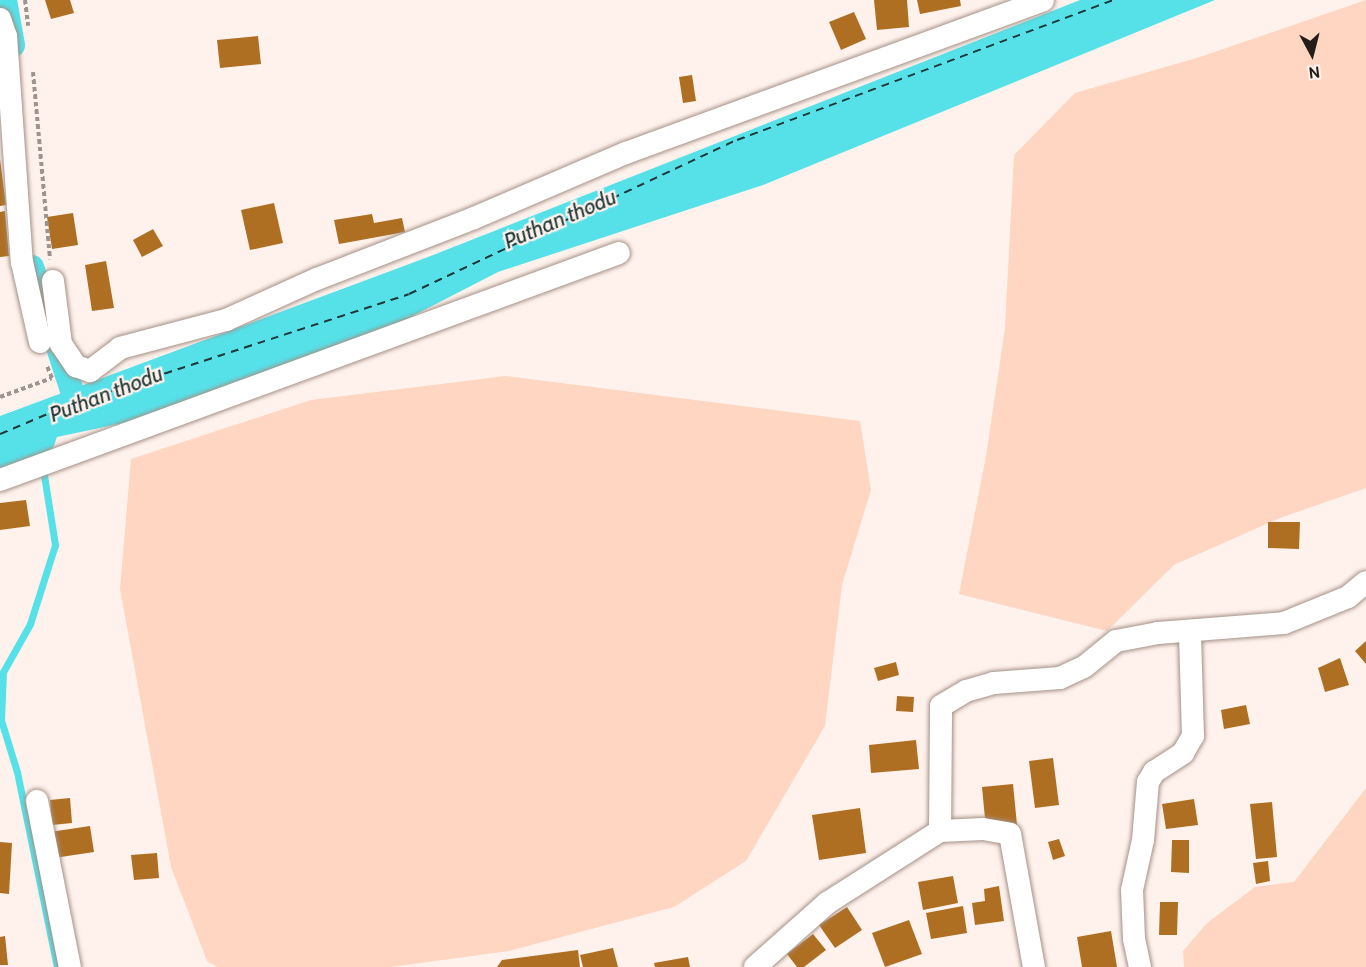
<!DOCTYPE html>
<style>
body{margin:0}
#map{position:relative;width:1366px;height:967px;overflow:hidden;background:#fff2ec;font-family:Cabin,sans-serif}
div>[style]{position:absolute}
.green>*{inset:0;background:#fed6c1}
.water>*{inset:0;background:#56e1e9}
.stream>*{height:7px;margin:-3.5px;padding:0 3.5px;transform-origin:3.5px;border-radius:3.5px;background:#56e1e9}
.canal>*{height:24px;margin:-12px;padding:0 12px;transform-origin:12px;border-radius:12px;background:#56e1e9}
.ferry>*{height:1.5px;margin-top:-0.75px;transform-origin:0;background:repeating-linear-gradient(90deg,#203839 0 8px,transparent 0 14px)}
.building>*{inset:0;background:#ae6f22}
.path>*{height:4px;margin-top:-2px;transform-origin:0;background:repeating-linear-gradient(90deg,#9e948f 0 4.5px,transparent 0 7.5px)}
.roads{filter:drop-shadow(0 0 2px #a49187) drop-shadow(0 0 2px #a49187)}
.minor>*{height:22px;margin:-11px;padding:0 11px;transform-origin:11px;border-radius:11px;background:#fff}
span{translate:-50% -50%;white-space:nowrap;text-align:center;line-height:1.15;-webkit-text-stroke:4.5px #fff2ec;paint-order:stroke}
.water-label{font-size:22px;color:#203839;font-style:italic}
.north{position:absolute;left:1282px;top:24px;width:60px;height:60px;-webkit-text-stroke:4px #fff2ec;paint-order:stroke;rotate:173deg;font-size:16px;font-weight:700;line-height:24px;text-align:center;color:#241d19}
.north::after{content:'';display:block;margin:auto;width:21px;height:27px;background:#241d19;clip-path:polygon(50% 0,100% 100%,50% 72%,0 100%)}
</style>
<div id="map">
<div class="green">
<i style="clip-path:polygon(1366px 0,1366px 488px,1280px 518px,1174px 565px,1107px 631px,959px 594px,986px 456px,1005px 328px,1014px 155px,1075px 93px,1200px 57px)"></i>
<i style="clip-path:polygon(506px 376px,860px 421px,871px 490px,842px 585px,825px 726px,746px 861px,674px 907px,509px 951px,391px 967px,217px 967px,207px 961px,171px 867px,120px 589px,131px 459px,311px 400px)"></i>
<i style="clip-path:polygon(1366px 788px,1366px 967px,1184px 967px,1183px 951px,1207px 923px,1255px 887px,1294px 882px)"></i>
</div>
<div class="water">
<i style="clip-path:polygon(1080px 0,1215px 0,763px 185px,498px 272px,401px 322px,128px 422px,57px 437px,49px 460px,0 476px,0 416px,428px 257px)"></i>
</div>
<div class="stream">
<i style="left:43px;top:469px;width:77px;rotate:81deg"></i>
<i style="left:55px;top:545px;width:83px;rotate:107.6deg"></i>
<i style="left:30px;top:624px;width:55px;rotate:119.4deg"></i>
<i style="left:3px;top:672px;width:48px;rotate:92.4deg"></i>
<i style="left:1px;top:720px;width:54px;rotate:72.9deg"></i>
<i style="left:17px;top:772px;width:199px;rotate:78.4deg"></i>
</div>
<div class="canal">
<i style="left:5px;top:0;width:46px;rotate:79.9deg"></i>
<i style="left:32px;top:267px;width:143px;rotate:72.1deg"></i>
</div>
<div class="ferry">
<i style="left:0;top:434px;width:77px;rotate:-22.9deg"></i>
<i style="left:71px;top:404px;width:355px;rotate:-18deg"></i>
<i style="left:409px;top:294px;width:362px;rotate:-25.2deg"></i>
<i style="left:737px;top:140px;width:402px;rotate:-20.4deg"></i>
</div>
<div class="building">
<i style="clip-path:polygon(45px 0,70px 0,74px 13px,51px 19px)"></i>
<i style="clip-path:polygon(874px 0,907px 0,909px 27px,877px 30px)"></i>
<i style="clip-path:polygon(917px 0,960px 0,961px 6px,920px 14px)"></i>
<i style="clip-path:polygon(854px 12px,866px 39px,841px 50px,829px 22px)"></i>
<i style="clip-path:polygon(258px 36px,261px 64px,220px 68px,217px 40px)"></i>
<i style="clip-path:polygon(692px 75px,696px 101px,683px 103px,679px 77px)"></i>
<i style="clip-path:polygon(0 159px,6px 205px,0 206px)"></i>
<i style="clip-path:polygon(274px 203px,283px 243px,250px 250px,241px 210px)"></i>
<i style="clip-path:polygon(5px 211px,9px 256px,0 257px,0 212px)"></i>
<i style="clip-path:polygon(73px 213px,78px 245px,52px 249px,47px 217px)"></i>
<i style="clip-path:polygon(372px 214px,374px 223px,402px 218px,405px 232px,339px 244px,334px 220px)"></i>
<i style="clip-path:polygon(153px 229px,163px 246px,142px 257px,133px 240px)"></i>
<i style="clip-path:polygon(106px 261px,114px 308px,92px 311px,85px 265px)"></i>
<i style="clip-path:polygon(26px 500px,30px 526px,0 530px,0 503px)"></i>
<i style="clip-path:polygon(1268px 522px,1300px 522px,1299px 549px,1268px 548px)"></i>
<i style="clip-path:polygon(1366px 641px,1366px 664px,1355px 651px)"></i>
<i style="clip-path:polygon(1340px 658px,1349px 685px,1325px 692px,1318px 668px)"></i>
<i style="clip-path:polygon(896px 662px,899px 675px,878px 681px,874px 668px)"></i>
<i style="clip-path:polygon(897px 696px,914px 697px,913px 712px,896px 711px)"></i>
<i style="clip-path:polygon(1246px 705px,1250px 724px,1224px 729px,1221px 710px)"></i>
<i style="clip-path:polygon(916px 740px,919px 769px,871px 773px,869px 745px)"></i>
<i style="clip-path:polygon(1053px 758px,1059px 805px,1035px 808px,1029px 761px)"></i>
<i style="clip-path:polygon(1013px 784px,1017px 825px,986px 829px,982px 787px)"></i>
<i style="clip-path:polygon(70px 798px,72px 823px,52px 825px,50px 800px)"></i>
<i style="clip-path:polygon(1194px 799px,1198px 825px,1166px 829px,1162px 804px)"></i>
<i style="clip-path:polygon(1272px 802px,1277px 857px,1256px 859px,1250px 804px)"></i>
<i style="clip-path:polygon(860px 808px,866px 853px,819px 860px,812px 815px)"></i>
<i style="clip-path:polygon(90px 826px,94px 852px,54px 858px,50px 832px)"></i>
<i style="clip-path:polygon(1059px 839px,1065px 856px,1053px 860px,1048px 842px)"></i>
<i style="clip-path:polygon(1172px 840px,1189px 840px,1189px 873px,1171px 872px)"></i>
<i style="clip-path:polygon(0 842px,12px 843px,9px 894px,0 893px)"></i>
<i style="clip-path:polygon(157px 853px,159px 878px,134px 880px,131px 855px)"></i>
<i style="clip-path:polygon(1268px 861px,1270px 881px,1256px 884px,1253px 863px)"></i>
<i style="clip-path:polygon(953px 876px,958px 903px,923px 910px,918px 882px)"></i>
<i style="clip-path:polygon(999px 886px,1004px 921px,975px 925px,972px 903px,985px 901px,984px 889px)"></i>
<i style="clip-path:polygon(1160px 902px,1178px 902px,1177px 935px,1159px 935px)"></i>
<i style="clip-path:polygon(963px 906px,967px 933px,931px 939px,926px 913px)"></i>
<i style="clip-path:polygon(847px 907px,862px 930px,835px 948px,819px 925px)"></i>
<i style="clip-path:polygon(909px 920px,922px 954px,885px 967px,872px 933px)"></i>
<i style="clip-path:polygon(1111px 931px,1117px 967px,1082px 967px,1077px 937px)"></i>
<i style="clip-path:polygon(813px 934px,826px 950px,804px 967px,797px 967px,787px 954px)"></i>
<i style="clip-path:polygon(5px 936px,8px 965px,0 965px,0 937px)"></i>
<i style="clip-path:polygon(613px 948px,618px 967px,583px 967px,580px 955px)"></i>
<i style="clip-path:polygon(578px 950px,580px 967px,497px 967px,502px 960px)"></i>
<i style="clip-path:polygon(688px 957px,690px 967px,655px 967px,654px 963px)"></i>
</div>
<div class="path">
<i style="left:25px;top:0;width:26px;rotate:83deg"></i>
<i style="left:33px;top:72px;width:188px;rotate:84.8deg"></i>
<i style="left:0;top:397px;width:55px;rotate:-20.1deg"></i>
<i style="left:52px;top:378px;width:13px;rotate:-113deg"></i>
</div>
<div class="roads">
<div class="minor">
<i style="left:0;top:19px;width:18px;rotate:71deg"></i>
<i style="left:6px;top:36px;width:227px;rotate:86deg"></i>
<i style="left:22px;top:262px;width:82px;rotate:77.3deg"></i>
<i style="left:53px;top:281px;width:64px;rotate:82.8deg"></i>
<i style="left:61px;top:344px;width:27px;rotate:56deg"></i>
<i style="left:76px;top:366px;width:15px;rotate:20deg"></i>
<i style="left:90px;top:371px;width:38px;rotate:-37deg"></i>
<i style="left:120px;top:348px;width:110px;rotate:-14.8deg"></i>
<i style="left:226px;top:320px;width:100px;rotate:-24.3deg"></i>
<i style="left:317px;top:279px;width:168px;rotate:-21.2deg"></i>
<i style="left:474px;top:218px;width:165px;rotate:-23.2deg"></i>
<i style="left:626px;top:153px;width:444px;rotate:-20.1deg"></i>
<i style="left:0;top:480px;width:659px;rotate:-20.14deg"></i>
<i style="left:37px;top:801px;width:169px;rotate:78.8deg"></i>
<i style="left:940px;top:831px;width:43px;rotate:-2.7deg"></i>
<i style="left:983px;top:829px;width:27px;rotate:10deg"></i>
<i style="left:1010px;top:834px;width:135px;rotate:79.8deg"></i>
<i style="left:755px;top:967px;width:96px;rotate:-41.6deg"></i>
<i style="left:827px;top:903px;width:134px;rotate:-32.5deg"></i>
<i style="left:940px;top:831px;width:125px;rotate:-89.5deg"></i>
<i style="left:941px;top:706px;width:29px;rotate:-31deg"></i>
<i style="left:966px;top:691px;width:29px;rotate:-16deg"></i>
<i style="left:994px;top:683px;width:66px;rotate:-4.3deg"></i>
<i style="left:1060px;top:678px;width:26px;rotate:-25deg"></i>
<i style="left:1084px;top:667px;width:41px;rotate:-39.1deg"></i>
<i style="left:1116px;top:641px;width:43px;rotate:-10.8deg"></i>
<i style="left:1158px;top:633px;width:126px;rotate:-4.5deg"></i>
<i style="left:1284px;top:623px;width:69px;rotate:-22.1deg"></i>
<i style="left:1348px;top:597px;width:23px;rotate:-40deg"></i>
<i style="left:1140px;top:967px;width:29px;rotate:-102deg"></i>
<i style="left:1134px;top:939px;width:49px;rotate:-92.3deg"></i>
<i style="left:1132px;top:890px;width:51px;rotate:-77.6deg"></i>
<i style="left:1143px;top:840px;width:58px;rotate:-85.1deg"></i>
<i style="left:1148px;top:782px;width:12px;rotate:-59deg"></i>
<i style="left:1154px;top:772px;width:35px;rotate:-33deg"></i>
<i style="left:1183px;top:753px;width:20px;rotate:-60deg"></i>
<i style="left:1193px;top:736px;width:104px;rotate:-91.7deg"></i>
</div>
</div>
<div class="water-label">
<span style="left:560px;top:219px;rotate:-23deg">Puthan thodu</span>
<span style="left:106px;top:394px;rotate:-21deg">Puthan thodu</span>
</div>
<div class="north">N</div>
</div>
